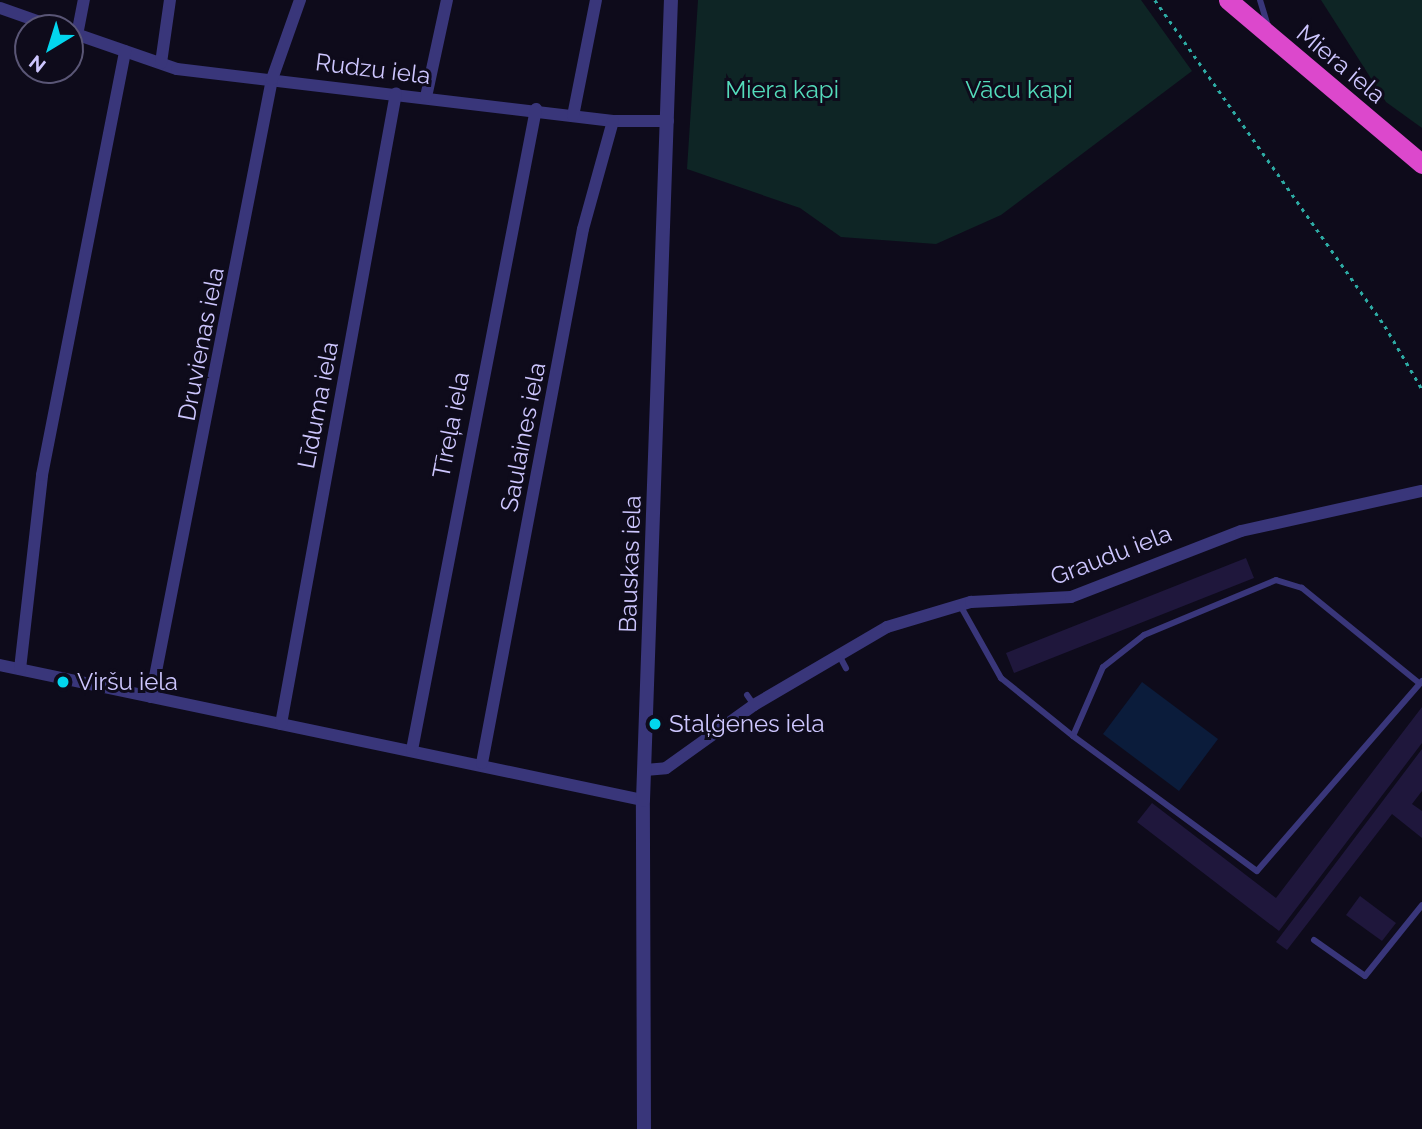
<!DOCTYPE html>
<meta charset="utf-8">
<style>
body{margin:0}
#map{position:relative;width:1422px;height:1129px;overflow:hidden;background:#0e0b1b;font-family:Raleway,sans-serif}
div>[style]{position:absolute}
.green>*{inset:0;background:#0e2525}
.water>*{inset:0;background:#0b1c3b}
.building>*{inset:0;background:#1f173c}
.path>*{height:2.5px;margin-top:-1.25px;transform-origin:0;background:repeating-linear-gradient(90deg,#2daba4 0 3.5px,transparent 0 8.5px)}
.service>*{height:6px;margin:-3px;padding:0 3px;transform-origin:3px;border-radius:3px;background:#39367a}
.minor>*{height:12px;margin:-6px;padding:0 6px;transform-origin:6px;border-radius:6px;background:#39367a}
.tertiary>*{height:14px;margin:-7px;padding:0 7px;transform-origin:7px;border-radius:7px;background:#39367a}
.trunk>*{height:19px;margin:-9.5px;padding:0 9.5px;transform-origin:9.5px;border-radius:9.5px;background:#dc48cc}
.dots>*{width:19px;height:19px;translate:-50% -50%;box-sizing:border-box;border:4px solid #0e0b1b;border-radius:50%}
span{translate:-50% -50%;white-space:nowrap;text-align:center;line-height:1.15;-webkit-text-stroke:6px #0e0b1b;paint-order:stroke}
.street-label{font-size:24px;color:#cdc6fe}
.park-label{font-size:24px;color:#54dcbb}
.poi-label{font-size:24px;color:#cdc6fe}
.left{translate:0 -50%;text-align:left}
.north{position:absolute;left:14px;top:14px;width:70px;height:70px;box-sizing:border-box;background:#0e0b1b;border:2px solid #5a5676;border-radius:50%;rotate:218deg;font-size:19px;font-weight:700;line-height:28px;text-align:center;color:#cdc6fe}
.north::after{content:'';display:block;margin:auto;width:24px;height:32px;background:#02d6ee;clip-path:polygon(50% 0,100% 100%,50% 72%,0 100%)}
</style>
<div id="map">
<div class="green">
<i style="clip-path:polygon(698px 0,1141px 0,1192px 71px,1001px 215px,936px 244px,841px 237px,800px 208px,687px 169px)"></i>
<i style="clip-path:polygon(1321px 0,1422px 0,1422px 128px,1386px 102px)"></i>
</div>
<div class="water">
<i style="clip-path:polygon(1142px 682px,1218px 739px,1179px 791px,1103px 734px)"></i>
</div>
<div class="building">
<i style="clip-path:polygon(1246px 558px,1254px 578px,1014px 673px,1006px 653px)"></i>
<i style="clip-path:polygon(1422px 707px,1422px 743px,1279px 931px,1137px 822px,1152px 803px,1276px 898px)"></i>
<i style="clip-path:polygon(1422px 749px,1422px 791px,1412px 804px,1422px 811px,1422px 838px,1392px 814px,1287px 950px,1276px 942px)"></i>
<i style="clip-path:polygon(1360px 896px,1396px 923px,1382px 941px,1346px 915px)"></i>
</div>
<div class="path">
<i style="left:1155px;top:0;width:399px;rotate:54.8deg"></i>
<i style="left:1385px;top:326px;width:73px;rotate:59.6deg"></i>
</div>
<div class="service">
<i style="left:1260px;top:0;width:27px;rotate:73deg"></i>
<i style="left:960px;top:605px;width:84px;rotate:60.7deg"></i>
<i style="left:1001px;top:678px;width:92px;rotate:38.9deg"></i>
<i style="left:839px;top:655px;width:15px;rotate:62deg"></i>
<i style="left:1419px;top:683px;width:151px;rotate:-140.9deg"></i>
<i style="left:1302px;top:588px;width:27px;rotate:-163deg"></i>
<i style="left:1276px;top:580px;width:143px;rotate:157.4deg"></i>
<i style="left:1144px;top:635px;width:52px;rotate:142deg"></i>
<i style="left:1103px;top:667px;width:75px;rotate:113.5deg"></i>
<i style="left:1073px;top:736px;width:228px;rotate:36.3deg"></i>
<i style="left:1257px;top:871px;width:252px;rotate:-49deg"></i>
<i style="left:747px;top:695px;width:12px;rotate:55deg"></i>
<i style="left:1314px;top:940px;width:62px;rotate:35.2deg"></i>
<i style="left:1365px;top:976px;width:91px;rotate:-51.2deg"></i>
</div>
<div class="minor">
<i style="left:0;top:8px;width:60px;rotate:19.3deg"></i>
<i style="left:70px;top:32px;width:113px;rotate:19.1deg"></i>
<i style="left:177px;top:69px;width:439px;rotate:6.8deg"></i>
<i style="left:613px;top:121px;width:55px"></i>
<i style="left:77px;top:35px;width:36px;rotate:-79deg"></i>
<i style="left:161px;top:63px;width:64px;rotate:-81.9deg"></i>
<i style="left:426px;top:97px;width:99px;rotate:-77.8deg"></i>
<i style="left:573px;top:116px;width:118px;rotate:-78.8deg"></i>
<i style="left:0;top:665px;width:657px;rotate:11.86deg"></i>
<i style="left:20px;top:669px;width:195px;rotate:-83.5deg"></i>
<i style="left:42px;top:475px;width:432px;rotate:-78.9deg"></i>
<i style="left:151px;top:697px;width:630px;rotate:-78.92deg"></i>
<i style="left:272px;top:79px;width:84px;rotate:-70.5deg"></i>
<i style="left:281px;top:724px;width:641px;rotate:-79.67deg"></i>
<i style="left:412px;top:750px;width:653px;rotate:-79.05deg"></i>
<i style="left:482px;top:763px;width:543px;rotate:-79.29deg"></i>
<i style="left:583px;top:229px;width:112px;rotate:-74.5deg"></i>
<i style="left:645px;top:770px;width:21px;rotate:-5deg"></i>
<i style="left:666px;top:768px;width:108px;rotate:-35.6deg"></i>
<i style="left:754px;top:705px;width:154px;rotate:-30.4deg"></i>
<i style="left:887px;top:627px;width:88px;rotate:-16.6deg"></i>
<i style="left:971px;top:602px;width:100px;rotate:-2.9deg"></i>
<i style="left:1071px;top:597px;width:182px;rotate:-21.2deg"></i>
<i style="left:1241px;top:531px;width:185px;rotate:-12.5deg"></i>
</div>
<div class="tertiary">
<i style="left:644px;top:1129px;width:329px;rotate:-90.2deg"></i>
<i style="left:643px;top:800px;width:800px;rotate:-88deg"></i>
</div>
<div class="trunk">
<i style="left:1228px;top:0;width:254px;rotate:40.2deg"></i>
</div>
<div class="dots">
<i style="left:63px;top:682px;background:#02d6ee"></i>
<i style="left:655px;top:724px;background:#02d6ee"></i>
</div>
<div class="street-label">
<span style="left:1341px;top:64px;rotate:40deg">Miera iela</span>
<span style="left:373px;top:69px;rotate:7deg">Rudzu iela</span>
<span style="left:201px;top:344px;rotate:-79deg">Druvienas iela</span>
<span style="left:318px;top:405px;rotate:-79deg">Līduma iela</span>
<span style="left:451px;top:425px;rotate:-79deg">Tīreļa iela</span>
<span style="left:523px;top:437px;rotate:-79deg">Saulaines iela</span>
<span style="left:1111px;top:555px;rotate:-21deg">Graudu iela</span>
<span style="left:630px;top:564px;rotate:-88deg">Bauskas iela</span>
</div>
<div class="park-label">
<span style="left:782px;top:90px">Miera kapi</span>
<span style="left:1019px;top:90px">Vācu kapi</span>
</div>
<div class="poi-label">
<span class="left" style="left:77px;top:682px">Viršu iela</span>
<span class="left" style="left:669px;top:724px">Staļģenes iela</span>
</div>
<div class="north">N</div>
</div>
